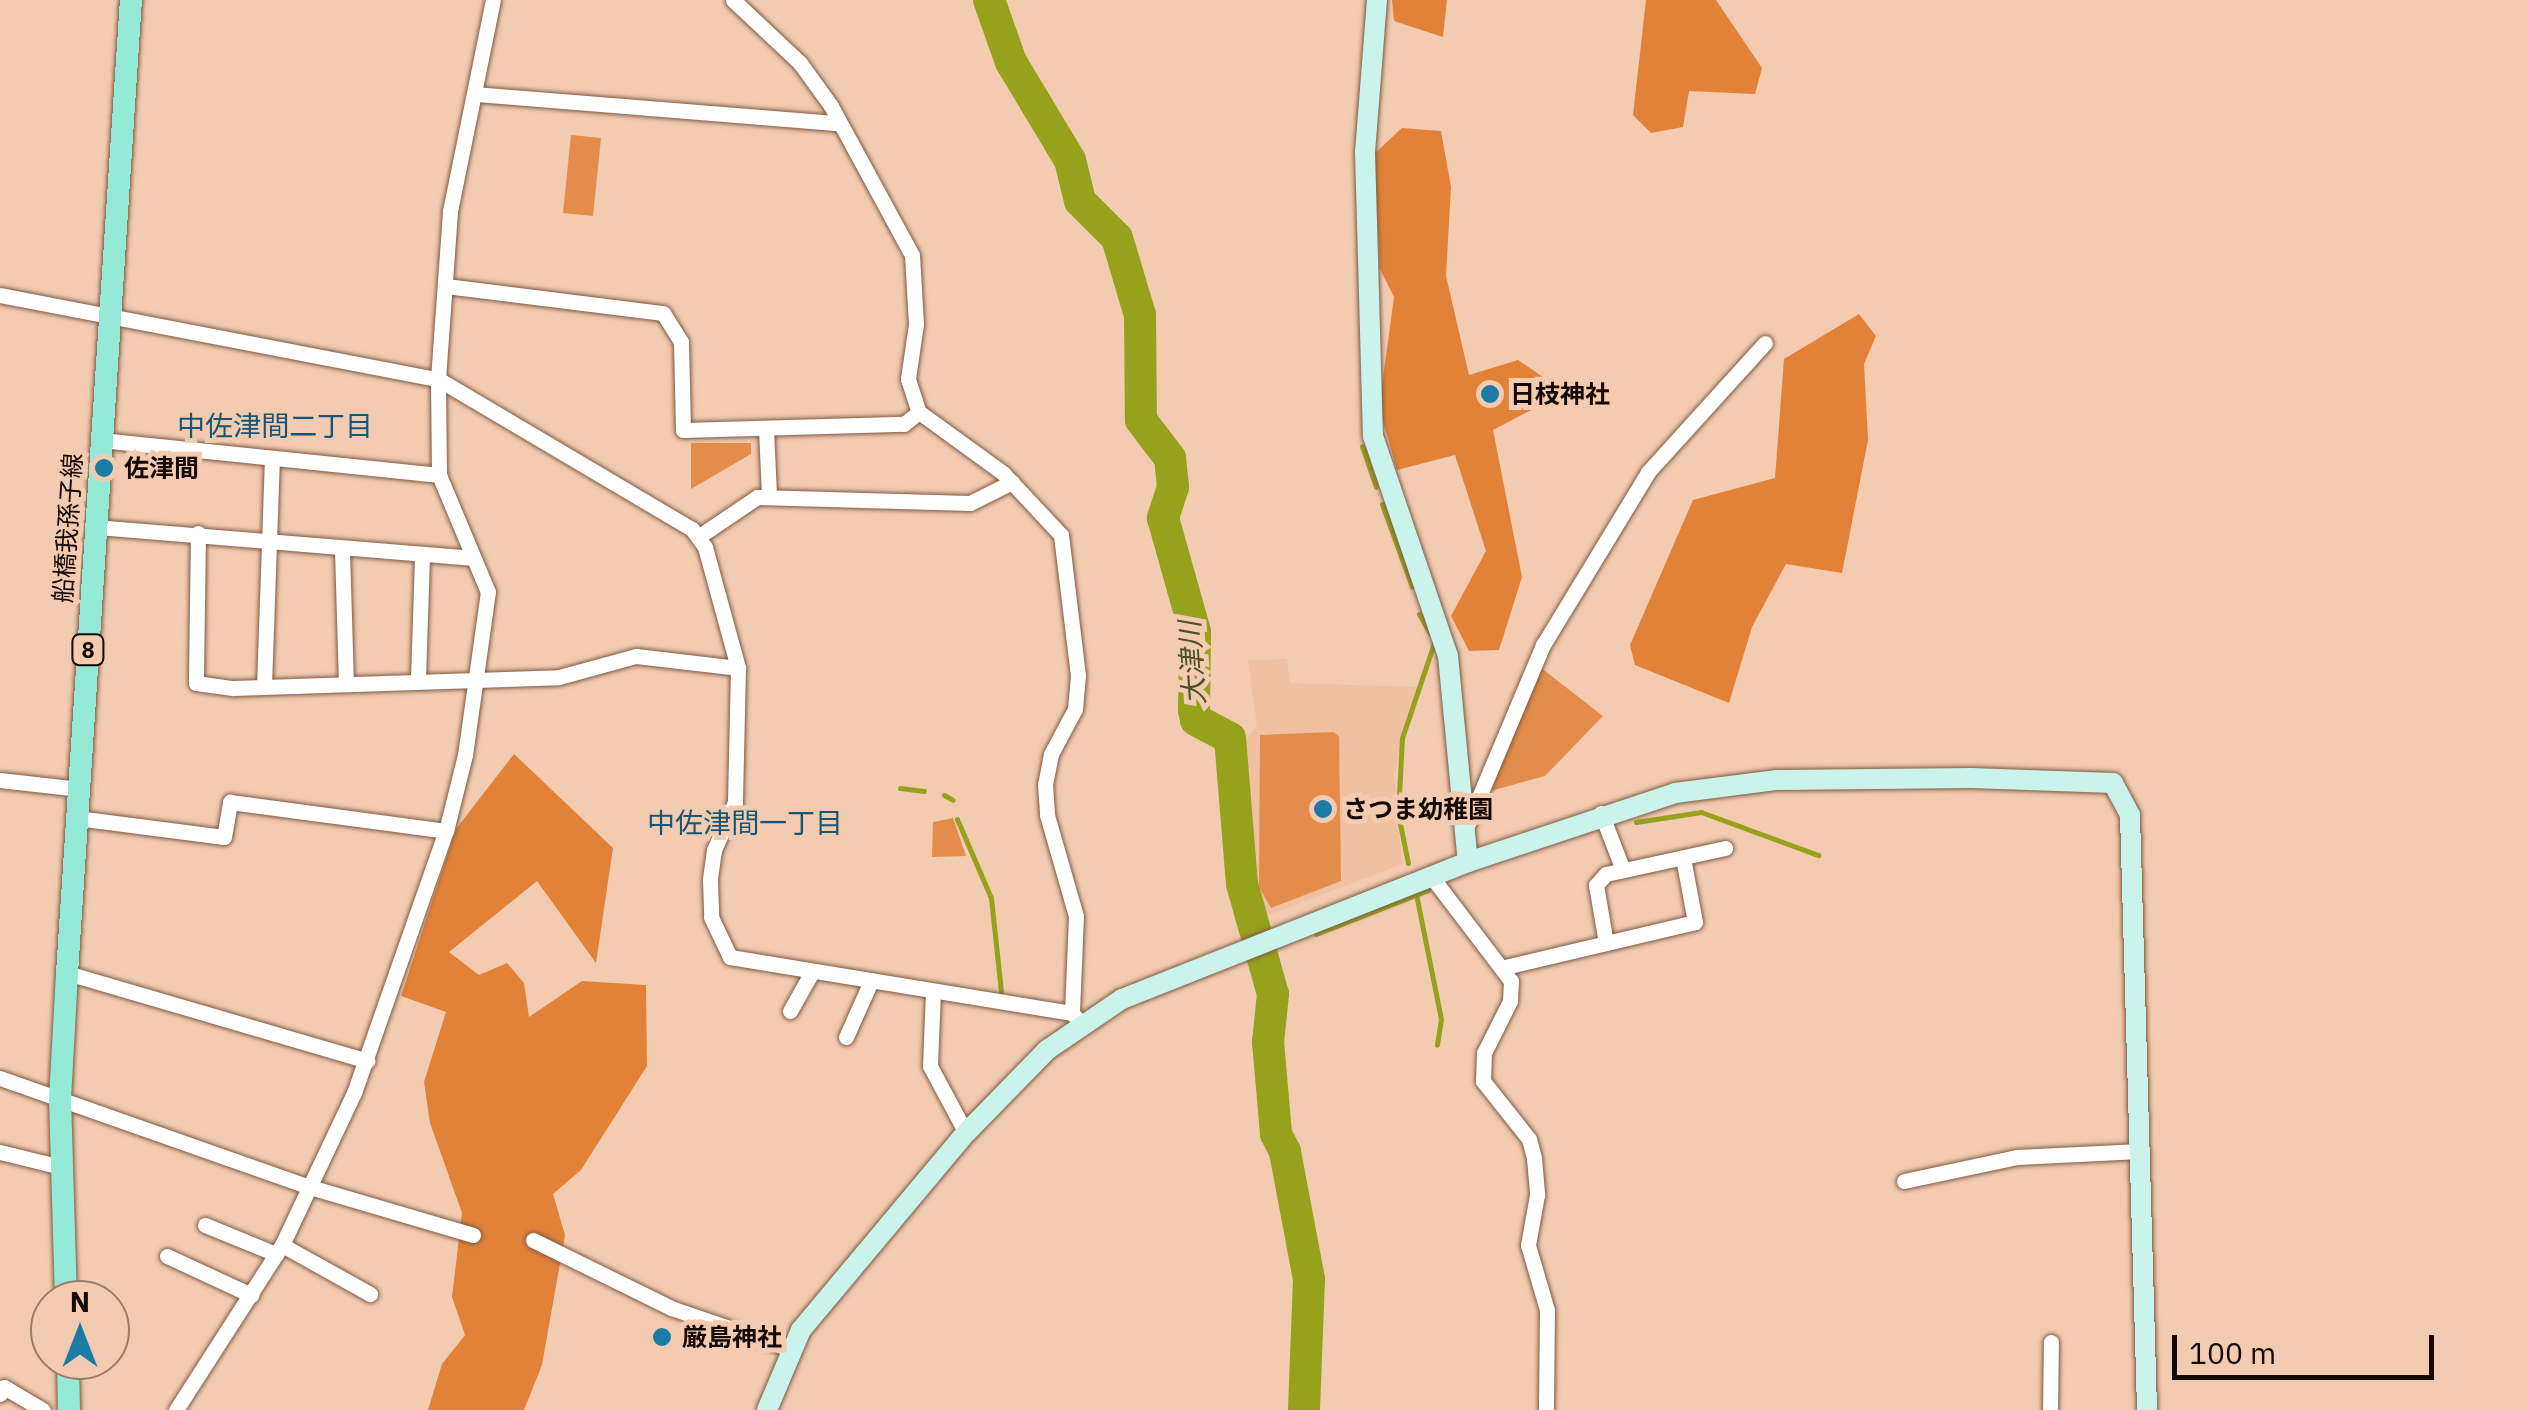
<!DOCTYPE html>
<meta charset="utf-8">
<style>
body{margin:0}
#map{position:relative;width:2527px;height:1410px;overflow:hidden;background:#f3cbb1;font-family:"IBM Plex Sans","Noto Sans JP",sans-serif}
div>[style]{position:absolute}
.built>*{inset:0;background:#efc0a2}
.green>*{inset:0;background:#e48c4b}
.forest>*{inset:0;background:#e28238}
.stream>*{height:5px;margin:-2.5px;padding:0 2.5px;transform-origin:2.5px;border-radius:2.5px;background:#96a11c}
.river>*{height:32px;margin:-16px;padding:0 16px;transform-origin:16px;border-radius:16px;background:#96a11c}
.roads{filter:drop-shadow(0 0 2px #7d5a43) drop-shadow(0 0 2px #7d5a43)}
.street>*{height:15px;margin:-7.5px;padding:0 7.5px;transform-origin:7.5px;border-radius:7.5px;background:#fff}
.secondary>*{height:20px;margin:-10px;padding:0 10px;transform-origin:10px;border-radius:10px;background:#caf4eb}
.primary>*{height:22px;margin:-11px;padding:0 11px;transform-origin:11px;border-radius:11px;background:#95ead7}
.dots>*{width:28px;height:28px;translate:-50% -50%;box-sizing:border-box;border:5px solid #f3cbb1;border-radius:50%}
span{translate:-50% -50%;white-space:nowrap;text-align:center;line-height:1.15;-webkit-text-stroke:10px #f3cbb1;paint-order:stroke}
.shield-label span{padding:2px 8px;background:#f3cbb1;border:2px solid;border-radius:8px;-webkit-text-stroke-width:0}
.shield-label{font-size:22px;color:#150802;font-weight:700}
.poi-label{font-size:25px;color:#150802;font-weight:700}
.left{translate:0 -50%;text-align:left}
.street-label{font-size:25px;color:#150802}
.neighbourhood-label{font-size:28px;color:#165674}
.water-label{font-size:28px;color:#4c5121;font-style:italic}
.north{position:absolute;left:30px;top:1280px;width:100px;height:100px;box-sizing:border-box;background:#f3cbb1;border:2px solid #9a7d6b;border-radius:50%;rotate:0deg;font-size:28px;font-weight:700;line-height:40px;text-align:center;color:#150802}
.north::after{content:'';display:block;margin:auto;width:35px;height:45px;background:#1a7ba7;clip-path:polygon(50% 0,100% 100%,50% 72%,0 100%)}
.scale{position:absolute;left:2172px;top:1335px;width:262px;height:45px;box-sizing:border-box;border:5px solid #150802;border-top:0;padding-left:12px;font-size:30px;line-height:35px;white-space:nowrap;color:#150802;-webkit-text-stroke:8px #f3cbb1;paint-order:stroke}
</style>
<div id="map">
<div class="built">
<i style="clip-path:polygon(1287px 659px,1290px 683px,1417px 687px,1394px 775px,1402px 864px,1266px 916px,1252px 891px,1249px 780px,1241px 745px,1257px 727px,1248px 660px)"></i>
</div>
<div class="green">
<i style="clip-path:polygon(571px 135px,601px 138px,593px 216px,563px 213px)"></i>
<i style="clip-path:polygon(691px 443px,751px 443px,751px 454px,691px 489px)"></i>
<i style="clip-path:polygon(1536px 664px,1603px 716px,1545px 776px,1483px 793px)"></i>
<i style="clip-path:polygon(1334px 732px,1339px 737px,1341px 881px,1271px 908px,1259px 887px,1260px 735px)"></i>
<i style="clip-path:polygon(953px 818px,966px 856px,932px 857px,933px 822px)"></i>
</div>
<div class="forest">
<i style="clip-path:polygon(1392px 0,1447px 0,1443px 37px,1394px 21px)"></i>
<i style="clip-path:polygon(1646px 0,1716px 0,1762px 68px,1755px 94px,1689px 91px,1683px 127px,1651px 133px,1633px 115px)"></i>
<i style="clip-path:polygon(1402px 128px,1441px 131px,1451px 187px,1446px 276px,1469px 375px,1518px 360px,1543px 377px,1541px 405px,1493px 430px,1522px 577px,1499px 650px,1469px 651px,1451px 616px,1486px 551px,1455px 455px,1397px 470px,1379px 407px,1394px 297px,1380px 269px,1374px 154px)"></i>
<i style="clip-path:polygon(1859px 314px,1876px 336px,1864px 364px,1868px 440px,1842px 573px,1786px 564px,1752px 627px,1729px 703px,1635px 665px,1630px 645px,1693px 500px,1775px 478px,1784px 359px)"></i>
<i style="clip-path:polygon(514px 754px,613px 848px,596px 963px,537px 881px,449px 952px,479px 975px,507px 963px,524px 983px,529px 1017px,582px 981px,646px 985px,647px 1066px,581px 1170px,553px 1194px,565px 1235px,542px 1365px,524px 1410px,428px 1410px,442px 1364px,465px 1335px,452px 1297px,462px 1213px,430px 1123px,424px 1082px,446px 1012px,401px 996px,456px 829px)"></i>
</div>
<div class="stream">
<i style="left:1362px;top:446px;width:43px;rotate:71.1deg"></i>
<i style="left:1382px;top:504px;width:88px;rotate:70.1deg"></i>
<i style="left:1419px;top:614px;width:22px;rotate:60deg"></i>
<i style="left:900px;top:788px;width:24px;rotate:7deg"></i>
<i style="left:944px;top:795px;width:10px;rotate:29deg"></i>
<i style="left:957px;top:819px;width:86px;rotate:66.7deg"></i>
<i style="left:991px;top:898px;width:94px;rotate:83.9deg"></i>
<i style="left:1636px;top:822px;width:66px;rotate:-8.7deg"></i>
<i style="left:1701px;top:812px;width:125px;rotate:20.2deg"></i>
<i style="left:1408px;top:863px;width:50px;rotate:-101.5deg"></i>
<i style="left:1398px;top:814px;width:76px;rotate:-87deg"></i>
<i style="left:1402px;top:738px;width:100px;rotate:-71.4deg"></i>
<i style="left:1416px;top:894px;width:127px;rotate:78.7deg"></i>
<i style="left:1441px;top:1019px;width:26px;rotate:99deg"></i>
<i style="left:1316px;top:934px;width:120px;rotate:-21.4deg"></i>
</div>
<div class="river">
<i style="left:989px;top:0;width:66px;rotate:70.5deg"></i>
<i style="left:1011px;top:62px;width:114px;rotate:59deg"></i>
<i style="left:1070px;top:160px;width:42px;rotate:76.3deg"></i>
<i style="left:1080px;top:201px;width:52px;rotate:45deg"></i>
<i style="left:1117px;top:238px;width:80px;rotate:73.4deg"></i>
<i style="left:1140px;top:315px;width:105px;rotate:89.5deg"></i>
<i style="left:1141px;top:420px;width:48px;rotate:52.7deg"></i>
<i style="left:1170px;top:458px;width:29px;rotate:84deg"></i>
<i style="left:1173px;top:487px;width:33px;rotate:108deg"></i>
<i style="left:1163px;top:518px;width:118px;rotate:74.3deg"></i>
<i style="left:1195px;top:632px;width:78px;rotate:90.7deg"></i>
<i style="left:1194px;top:710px;width:10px;rotate:79deg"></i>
<i style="left:1196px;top:720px;width:38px;rotate:28deg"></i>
<i style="left:1230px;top:738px;width:146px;rotate:85.3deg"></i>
<i style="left:1242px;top:884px;width:114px;rotate:74.3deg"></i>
<i style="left:1273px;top:994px;width:48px;rotate:95.9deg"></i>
<i style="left:1268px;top:1042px;width:92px;rotate:85deg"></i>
<i style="left:1276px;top:1134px;width:20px;rotate:63deg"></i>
<i style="left:1285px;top:1152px;width:129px;rotate:79.3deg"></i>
<i style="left:1309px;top:1279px;width:131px;rotate:92.2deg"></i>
</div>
<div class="roads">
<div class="street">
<i style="left:733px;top:0;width:92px;rotate:43.2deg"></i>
<i style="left:800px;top:63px;width:53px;rotate:54.2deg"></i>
<i style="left:831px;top:106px;width:170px;rotate:61.5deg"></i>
<i style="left:912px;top:255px;width:69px;rotate:86.7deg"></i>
<i style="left:916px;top:324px;width:56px;rotate:98.3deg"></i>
<i style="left:908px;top:379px;width:35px;rotate:72deg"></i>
<i style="left:919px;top:412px;width:104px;rotate:36deg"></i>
<i style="left:1003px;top:473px;width:85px;rotate:46.9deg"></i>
<i style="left:1061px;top:535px;width:141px;rotate:83.1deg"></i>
<i style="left:1078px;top:675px;width:34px;rotate:95deg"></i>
<i style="left:1075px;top:709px;width:51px;rotate:118.1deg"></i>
<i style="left:1051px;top:754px;width:31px;rotate:101deg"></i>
<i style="left:1045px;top:784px;width:31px;rotate:86deg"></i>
<i style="left:1047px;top:815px;width:105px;rotate:74deg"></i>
<i style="left:1076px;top:916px;width:97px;rotate:92.4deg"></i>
<i style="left:475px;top:94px;width:363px;rotate:4.6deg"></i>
<i style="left:446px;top:286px;width:219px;rotate:7.1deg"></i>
<i style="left:663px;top:313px;width:34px;rotate:58deg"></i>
<i style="left:681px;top:342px;width:88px;rotate:88.7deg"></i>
<i style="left:683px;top:430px;width:221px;rotate:-1.6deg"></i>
<i style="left:904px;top:424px;width:19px;rotate:-39deg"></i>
<i style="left:0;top:295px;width:446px;rotate:10.9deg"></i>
<i style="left:438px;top:379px;width:295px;rotate:30.6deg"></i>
<i style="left:692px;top:529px;width:22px;rotate:54deg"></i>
<i style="left:705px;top:547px;width:125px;rotate:74.7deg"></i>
<i style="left:738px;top:668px;width:134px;rotate:91.3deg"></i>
<i style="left:735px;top:802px;width:52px;rotate:113.6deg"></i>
<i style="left:714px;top:850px;width:30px;rotate:98deg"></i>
<i style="left:710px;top:880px;width:37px;rotate:88deg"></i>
<i style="left:711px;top:917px;width:44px;rotate:64.6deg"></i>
<i style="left:730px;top:957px;width:347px;rotate:9.3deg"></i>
<i style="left:1072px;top:1013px;width:13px;rotate:48deg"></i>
<i style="left:766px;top:429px;width:67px;rotate:87.4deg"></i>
<i style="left:101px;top:440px;width:340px;rotate:5.9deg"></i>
<i style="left:96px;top:527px;width:378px;rotate:4.7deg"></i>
<i style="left:198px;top:533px;width:150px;rotate:90.8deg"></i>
<i style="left:196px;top:683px;width:37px;rotate:8deg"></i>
<i style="left:233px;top:688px;width:326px;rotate:-1.9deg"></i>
<i style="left:559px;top:677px;width:80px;rotate:-15.3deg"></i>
<i style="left:636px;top:656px;width:103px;rotate:6.7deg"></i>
<i style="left:698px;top:537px;width:71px;rotate:-34.1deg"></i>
<i style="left:757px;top:497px;width:213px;rotate:1.6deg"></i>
<i style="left:970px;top:503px;width:47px;rotate:-26.6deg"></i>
<i style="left:342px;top:550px;width:134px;rotate:88.3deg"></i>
<i style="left:418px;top:678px;width:123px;rotate:-88.1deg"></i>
<i style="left:264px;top:686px;width:228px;rotate:-88deg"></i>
<i style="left:0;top:780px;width:80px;rotate:6.5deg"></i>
<i style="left:1601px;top:813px;width:61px;rotate:68.9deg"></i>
<i style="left:77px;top:818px;width:148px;rotate:7.4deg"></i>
<i style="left:224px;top:837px;width:36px;rotate:-80deg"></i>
<i style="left:230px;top:802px;width:218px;rotate:7.6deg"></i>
<i style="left:1466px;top:828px;width:199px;rotate:-67.2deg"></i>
<i style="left:1543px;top:645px;width:202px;rotate:-58.7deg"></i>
<i style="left:1648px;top:472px;width:174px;rotate:-47.8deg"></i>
<i style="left:1431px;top:876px;width:132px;rotate:52.7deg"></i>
<i style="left:1511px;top:981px;width:20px;rotate:93deg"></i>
<i style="left:1510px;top:1001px;width:58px;rotate:116.6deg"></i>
<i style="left:1484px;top:1053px;width:28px;rotate:92deg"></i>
<i style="left:1483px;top:1081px;width:74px;rotate:51.6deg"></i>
<i style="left:1529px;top:1139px;width:20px;rotate:75deg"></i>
<i style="left:1534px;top:1158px;width:37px;rotate:85deg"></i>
<i style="left:1537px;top:1195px;width:51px;rotate:100.2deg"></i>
<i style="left:1528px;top:1245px;width:68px;rotate:73.7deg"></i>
<i style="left:1547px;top:1310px;width:100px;rotate:90.6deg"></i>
<i style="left:1606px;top:943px;width:59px;rotate:-99.8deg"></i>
<i style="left:1596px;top:885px;width:15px;rotate:-48deg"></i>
<i style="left:1606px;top:874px;width:122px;rotate:-12.3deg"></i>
<i style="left:1505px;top:967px;width:195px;rotate:-13.3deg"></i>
<i style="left:1695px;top:922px;width:65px;rotate:-100.6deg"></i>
<i style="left:67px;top:973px;width:313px;rotate:16.3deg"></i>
<i style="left:933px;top:991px;width:75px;rotate:92.3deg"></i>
<i style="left:930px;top:1066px;width:76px;rotate:61.8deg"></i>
<i style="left:790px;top:1011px;width:45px;rotate:-60.6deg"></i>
<i style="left:846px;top:1037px;width:61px;rotate:-65.9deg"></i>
<i style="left:0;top:1078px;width:329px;rotate:19.4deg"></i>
<i style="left:310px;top:1187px;width:170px;rotate:16.4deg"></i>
<i style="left:0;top:1152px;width:63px;rotate:13.8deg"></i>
<i style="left:1904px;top:1181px;width:116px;rotate:-12deg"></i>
<i style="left:2017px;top:1157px;width:123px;rotate:-2.8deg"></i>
<i style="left:205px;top:1225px;width:77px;rotate:22.2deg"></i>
<i style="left:533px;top:1240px;width:154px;rotate:26.2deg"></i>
<i style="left:671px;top:1308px;width:127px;rotate:18.9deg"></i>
<i style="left:282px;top:1245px;width:101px;rotate:29.1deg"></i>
<i style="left:167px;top:1256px;width:93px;rotate:24.9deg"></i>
<i style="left:0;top:1394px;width:8px;rotate:-60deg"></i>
<i style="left:4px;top:1387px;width:45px;rotate:30.5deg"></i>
<i style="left:176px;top:1410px;width:196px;rotate:-57.3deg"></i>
<i style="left:282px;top:1245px;width:168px;rotate:-64.7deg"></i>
<i style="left:354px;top:1093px;width:278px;rotate:-70.7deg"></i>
<i style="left:446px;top:831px;width:78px;rotate:-76deg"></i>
<i style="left:465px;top:755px;width:165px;rotate:-82deg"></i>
<i style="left:488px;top:592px;width:127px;rotate:-112.7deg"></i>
<i style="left:439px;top:475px;width:96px;rotate:-90.6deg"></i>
<i style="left:438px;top:379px;width:168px;rotate:-85.9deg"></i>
<i style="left:450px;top:211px;width:215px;rotate:-78.5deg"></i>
<i style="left:2050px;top:1410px;width:68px;rotate:-89.2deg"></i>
</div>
<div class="secondary">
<i style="left:1377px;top:0;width:152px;rotate:94.5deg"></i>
<i style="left:1365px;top:152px;width:284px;rotate:88.4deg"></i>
<i style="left:1373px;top:436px;width:232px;rotate:71.2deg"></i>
<i style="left:1448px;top:656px;width:207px;rotate:84.5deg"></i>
<i style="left:767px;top:1410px;width:87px;rotate:-67deg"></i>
<i style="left:801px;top:1330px;width:257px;rotate:-50.1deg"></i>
<i style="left:966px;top:1133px;width:116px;rotate:-45.7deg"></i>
<i style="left:1047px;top:1050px;width:91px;rotate:-34.2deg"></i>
<i style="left:1122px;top:999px;width:372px;rotate:-21.6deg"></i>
<i style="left:1468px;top:862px;width:218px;rotate:-18.4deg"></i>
<i style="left:1675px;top:793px;width:103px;rotate:-7.3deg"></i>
<i style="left:1777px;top:780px;width:194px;rotate:-0.6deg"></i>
<i style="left:1971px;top:778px;width:142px;rotate:2deg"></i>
<i style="left:2113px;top:783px;width:36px;rotate:62deg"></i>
<i style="left:2130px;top:815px;width:595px;rotate:88.36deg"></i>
</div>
<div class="primary">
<i style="left:66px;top:1300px;width:201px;rotate:-91.7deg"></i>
<i style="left:60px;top:1099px;width:126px;rotate:-86.8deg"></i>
<i style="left:67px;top:973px;width:975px;rotate:-86.24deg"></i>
<i style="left:68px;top:1360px;width:50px;rotate:88.9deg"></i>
</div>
</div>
<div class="dots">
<i style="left:1490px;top:394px;background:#1a7ba7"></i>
<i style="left:104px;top:468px;background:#1a7ba7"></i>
<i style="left:1323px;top:809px;background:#1a7ba7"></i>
<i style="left:662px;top:1337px;background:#1a7ba7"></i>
</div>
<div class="shield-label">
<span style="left:88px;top:650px">8</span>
</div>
<div class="poi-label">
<span class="left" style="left:1510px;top:394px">日枝神社</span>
<span class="left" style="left:124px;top:468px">佐津間</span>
<span class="left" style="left:1343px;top:809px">さつま幼稚園</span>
<span class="left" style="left:682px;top:1337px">厳島神社</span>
</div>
<div class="street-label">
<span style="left:68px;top:528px;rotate:-86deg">船橋我孫子線</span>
</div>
<div class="neighbourhood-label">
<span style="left:275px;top:426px">中佐津間二丁目</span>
<span style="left:745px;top:823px">中佐津間一丁目</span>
</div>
<div class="water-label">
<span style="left:1192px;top:663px;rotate:-94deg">大津川</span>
</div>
<div class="north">N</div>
<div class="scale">100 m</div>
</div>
